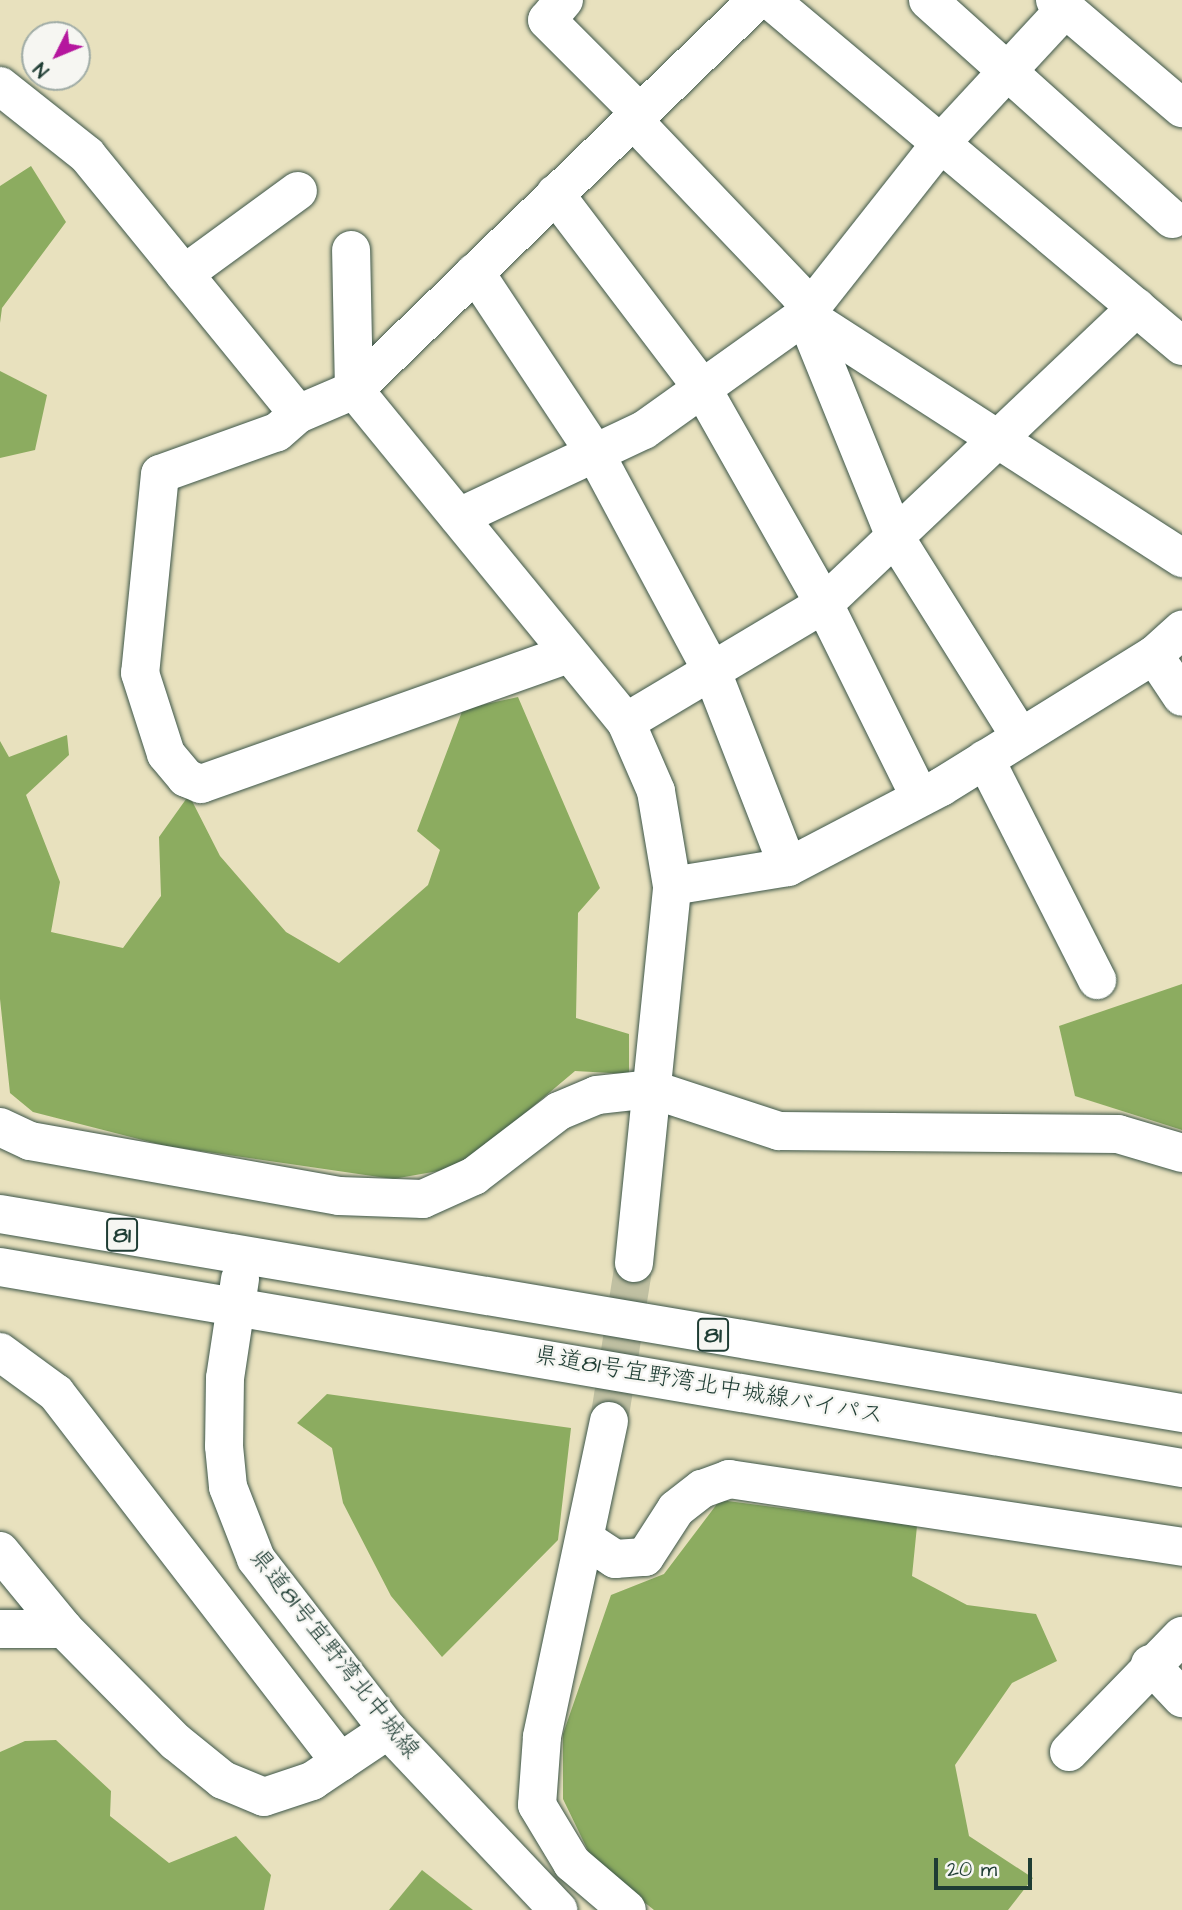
<!DOCTYPE html>
<meta charset="utf-8">
<style>
body{margin:0}
#map{position:relative;width:1182px;height:1910px;overflow:hidden;background:#e8e1be;font-family:"Architects Daughter","Klee One",sans-serif}
div>[style]{position:absolute}
.forest>*{inset:0;background:#8cac60}
.minor-tunnel>*{height:38px;margin-top:-19px;transform-origin:0;background:repeating-linear-gradient(90deg,#c0c0a2 0 38px,transparent 0 57px)}
.roads{filter:drop-shadow(0 0 2px #3d5649) drop-shadow(0 0 2px #3d5649)}
.minor>*{height:38px;margin:-19px;padding:0 19px;transform-origin:19px;border-radius:19px;background:#fff}
.major>*{height:38px;margin:-19px;padding:0 19px;transform-origin:19px;border-radius:19px;background:#fff}
span{translate:-50% -50%;white-space:nowrap;text-align:center;line-height:1.15;-webkit-text-stroke:5px #f6f6f2;paint-order:stroke}
.shield-label span{padding:2px 5px;background:#f6f6f2;border:2px solid;border-radius:5px;-webkit-text-stroke-width:0}
.shield-label{font-size:23px;color:#1f3d34;font-weight:700}
.street-label{font-size:24px;color:#1f3d34}
.north{position:absolute;left:21px;top:21px;width:70px;height:70px;box-sizing:border-box;background:#f6f6f2;border:2px solid #a0aca6;border-radius:50%;rotate:227deg;font-size:19px;font-weight:700;line-height:28px;text-align:center;color:#1f3d34}
.north::after{content:'';display:block;margin:auto;width:24px;height:32px;background:#b5179e;clip-path:polygon(50% 0,100% 100%,50% 72%,0 100%)}
.scale{position:absolute;left:934px;top:1858px;width:98px;height:32px;box-sizing:border-box;border:4px solid #1f3d34;border-top:0;padding-left:9px;font-size:21px;line-height:24px;white-space:nowrap;color:#1f3d34;-webkit-text-stroke:5px #f6f6f2;paint-order:stroke}
</style>
<div id="map">
<div class="forest">
<i style="clip-path:polygon(31px 166px,66px 222px,2px 308px,0 323px,0 186px)"></i>
<i style="clip-path:polygon(0 371px,47px 395px,35px 450px,0 458px)"></i>
<i style="clip-path:polygon(518px 697px,600px 888px,578px 913px,576px 1018px,629px 1034px,629px 1074px,575px 1071px,461px 1167px,393px 1179px,166px 1146px,33px 1112px,10px 1093px,0 999px,0 741px,9px 757px,67px 735px,69px 755px,26px 795px,60px 882px,51px 932px,123px 948px,161px 896px,159px 837px,189px 795px,220px 856px,286px 932px,339px 963px,428px 885px,440px 850px,417px 831px,463px 709px)"></i>
<i style="clip-path:polygon(1182px 984px,1182px 1130px,1075px 1096px,1059px 1026px)"></i>
<i style="clip-path:polygon(327px 1394px,571px 1428px,558px 1540px,442px 1657px,391px 1596px,343px 1503px,332px 1448px,297px 1423px)"></i>
<i style="clip-path:polygon(720px 1500px,917px 1526px,912px 1576px,967px 1605px,1036px 1614px,1057px 1661px,1012px 1683px,955px 1765px,969px 1836px,1033px 1878px,1008px 1910px,654px 1910px,593px 1861px,563px 1799px,563px 1734px,611px 1595px,664px 1574px)"></i>
<i style="clip-path:polygon(56px 1740px,111px 1791px,110px 1816px,169px 1863px,236px 1836px,271px 1875px,264px 1910px,0 1910px,0 1752px,25px 1741px)"></i>
<i style="clip-path:polygon(422px 1870px,473px 1910px,389px 1910px)"></i>
</div>
<div class="minor-tunnel">
<i style="left:609px;top:1421px;width:160px;rotate:-81deg"></i>
</div>
<div class="roads">
<div class="minor">
<i style="left:564px;top:0;width:26px;rotate:130deg"></i>
<i style="left:547px;top:20px;width:132px;rotate:45deg"></i>
<i style="left:770px;top:0;width:538px;rotate:40.02deg"></i>
<i style="left:928px;top:0;width:328px;rotate:41.9deg"></i>
<i style="left:1055px;top:0;width:167px;rotate:40.4deg"></i>
<i style="left:0;top:86px;width:111px;rotate:38.4deg"></i>
<i style="left:87px;top:155px;width:334px;rotate:50.8deg"></i>
<i style="left:298px;top:414px;width:61px;rotate:-23.2deg"></i>
<i style="left:354px;top:390px;width:140px;rotate:-91.2deg"></i>
<i style="left:633px;top:120px;width:258px;rotate:46.4deg"></i>
<i style="left:555px;top:194px;width:243px;rotate:52.8deg"></i>
<i style="left:702px;top:388px;width:248px;rotate:60.5deg"></i>
<i style="left:824px;top:604px;width:216px;rotate:63.6deg"></i>
<i style="left:475px;top:272px;width:217px;rotate:56.5deg"></i>
<i style="left:595px;top:453px;width:245px;rotate:61.8deg"></i>
<i style="left:711px;top:669px;width:212px;rotate:68.7deg"></i>
<i style="left:184px;top:274px;width:141px;rotate:-36.1deg"></i>
<i style="left:805px;top:315px;width:240px;rotate:67.9deg"></i>
<i style="left:895px;top:537px;width:235px;rotate:57.9deg"></i>
<i style="left:805px;top:315px;width:449px;rotate:32.8deg"></i>
<i style="left:298px;top:414px;width:28px;rotate:139deg"></i>
<i style="left:277px;top:432px;width:124px;rotate:160.3deg"></i>
<i style="left:160px;top:474px;width:200px;rotate:95.7deg"></i>
<i style="left:140px;top:673px;width:85px;rotate:72.2deg"></i>
<i style="left:166px;top:754px;width:31px;rotate:50deg"></i>
<i style="left:186px;top:778px;width:16px;rotate:22deg"></i>
<i style="left:201px;top:784px;width:390px;rotate:-19.5deg"></i>
<i style="left:459px;top:517px;width:204px;rotate:-25.2deg"></i>
<i style="left:644px;top:430px;width:198px;rotate:-35.5deg"></i>
<i style="left:805px;top:315px;width:218px;rotate:-51.7deg"></i>
<i style="left:940px;top:144px;width:183px;rotate:-47.2deg"></i>
<i style="left:1154px;top:655px;width:50px;rotate:56.3deg"></i>
<i style="left:626px;top:722px;width:230px;rotate:-30.8deg"></i>
<i style="left:824px;top:604px;width:431px;rotate:-43.5deg"></i>
<i style="left:985px;top:759px;width:248px;rotate:63.1deg"></i>
<i style="left:672px;top:886px;width:118px;rotate:-9.3deg"></i>
<i style="left:788px;top:867px;width:173px;rotate:-27.6deg"></i>
<i style="left:941px;top:787px;width:251px;rotate:-31.8deg"></i>
<i style="left:1154px;top:655px;width:38px;rotate:-42deg"></i>
<i style="left:0;top:1127px;width:33px;rotate:25deg"></i>
<i style="left:30px;top:1141px;width:314px;rotate:10.1deg"></i>
<i style="left:339px;top:1196px;width:84px;rotate:2deg"></i>
<i style="left:423px;top:1199px;width:56px;rotate:-24.3deg"></i>
<i style="left:474px;top:1176px;width:107px;rotate:-37.4deg"></i>
<i style="left:559px;top:1111px;width:41px;rotate:-22.8deg"></i>
<i style="left:597px;top:1095px;width:54px;rotate:-6.3deg"></i>
<i style="left:651px;top:1089px;width:135px;rotate:18.2deg"></i>
<i style="left:779px;top:1131px;width:339px;rotate:0.5deg"></i>
<i style="left:1118px;top:1134px;width:67px;rotate:16.5deg"></i>
<i style="left:634px;top:1263px;width:379px;rotate:-84.2deg"></i>
<i style="left:672px;top:886px;width:96px;rotate:-99.6deg"></i>
<i style="left:656px;top:791px;width:75px;rotate:-113.5deg"></i>
<i style="left:626px;top:722px;width:429px;rotate:-129.3deg"></i>
<i style="left:354px;top:390px;width:561px;rotate:-44.06deg"></i>
<i style="left:0;top:1352px;width:69px;rotate:36.2deg"></i>
<i style="left:56px;top:1393px;width:466px;rotate:52.4deg"></i>
<i style="left:609px;top:1421px;width:323px;rotate:102deg"></i>
<i style="left:542px;top:1737px;width:68px;rotate:94.2deg"></i>
<i style="left:537px;top:1805px;width:68px;rotate:58.9deg"></i>
<i style="left:572px;top:1863px;width:72px;rotate:40.5deg"></i>
<i style="left:586px;top:1540px;width:35px;rotate:33deg"></i>
<i style="left:615px;top:1559px;width:30px;rotate:-4deg"></i>
<i style="left:645px;top:1557px;width:57px;rotate:-57.1deg"></i>
<i style="left:676px;top:1509px;width:33px;rotate:-38deg"></i>
<i style="left:702px;top:1489px;width:29px;rotate:-20deg"></i>
<i style="left:729px;top:1479px;width:458px;rotate:8.5deg"></i>
<i style="left:0;top:1551px;width:101px;rotate:50.6deg"></i>
<i style="left:64px;top:1629px;width:159px;rotate:45.3deg"></i>
<i style="left:176px;top:1742px;width:60px;rotate:39deg"></i>
<i style="left:223px;top:1780px;width:44px;rotate:22.5deg"></i>
<i style="left:264px;top:1797px;width:51px;rotate:-18.4deg"></i>
<i style="left:312px;top:1781px;width:92px;rotate:-33.9deg"></i>
<i style="left:0;top:1629px;width:64px"></i>
<i style="left:1150px;top:1664px;width:47px;rotate:46.7deg"></i>
<i style="left:1069px;top:1752px;width:162px;rotate:-45.8deg"></i>
</div>
<div class="major">
<i style="left:0;top:1214px;width:1199px;rotate:9.56deg"></i>
<i style="left:0;top:1267px;width:1199px;rotate:9.65deg"></i>
<i style="left:240px;top:1279px;width:100px;rotate:98.6deg"></i>
<i style="left:225px;top:1378px;width:68px;rotate:90.8deg"></i>
<i style="left:224px;top:1446px;width:41px;rotate:84.4deg"></i>
<i style="left:228px;top:1487px;width:77px;rotate:68.7deg"></i>
<i style="left:256px;top:1559px;width:216px;rotate:52.3deg"></i>
<i style="left:388px;top:1730px;width:248px;rotate:46.6deg"></i>
</div>
</div>
<div class="shield-label">
<span style="left:122px;top:1235px">81</span>
<span style="left:713px;top:1335px">81</span>
</div>
<div class="street-label">
<span style="left:709px;top:1386px;rotate:10deg">県道81号宜野湾北中城線バイパス</span>
<span style="left:334px;top:1654px;rotate:52deg">県道81号宜野湾北中城線</span>
</div>
<div class="north">N</div>
<div class="scale">20 m</div>
</div>
